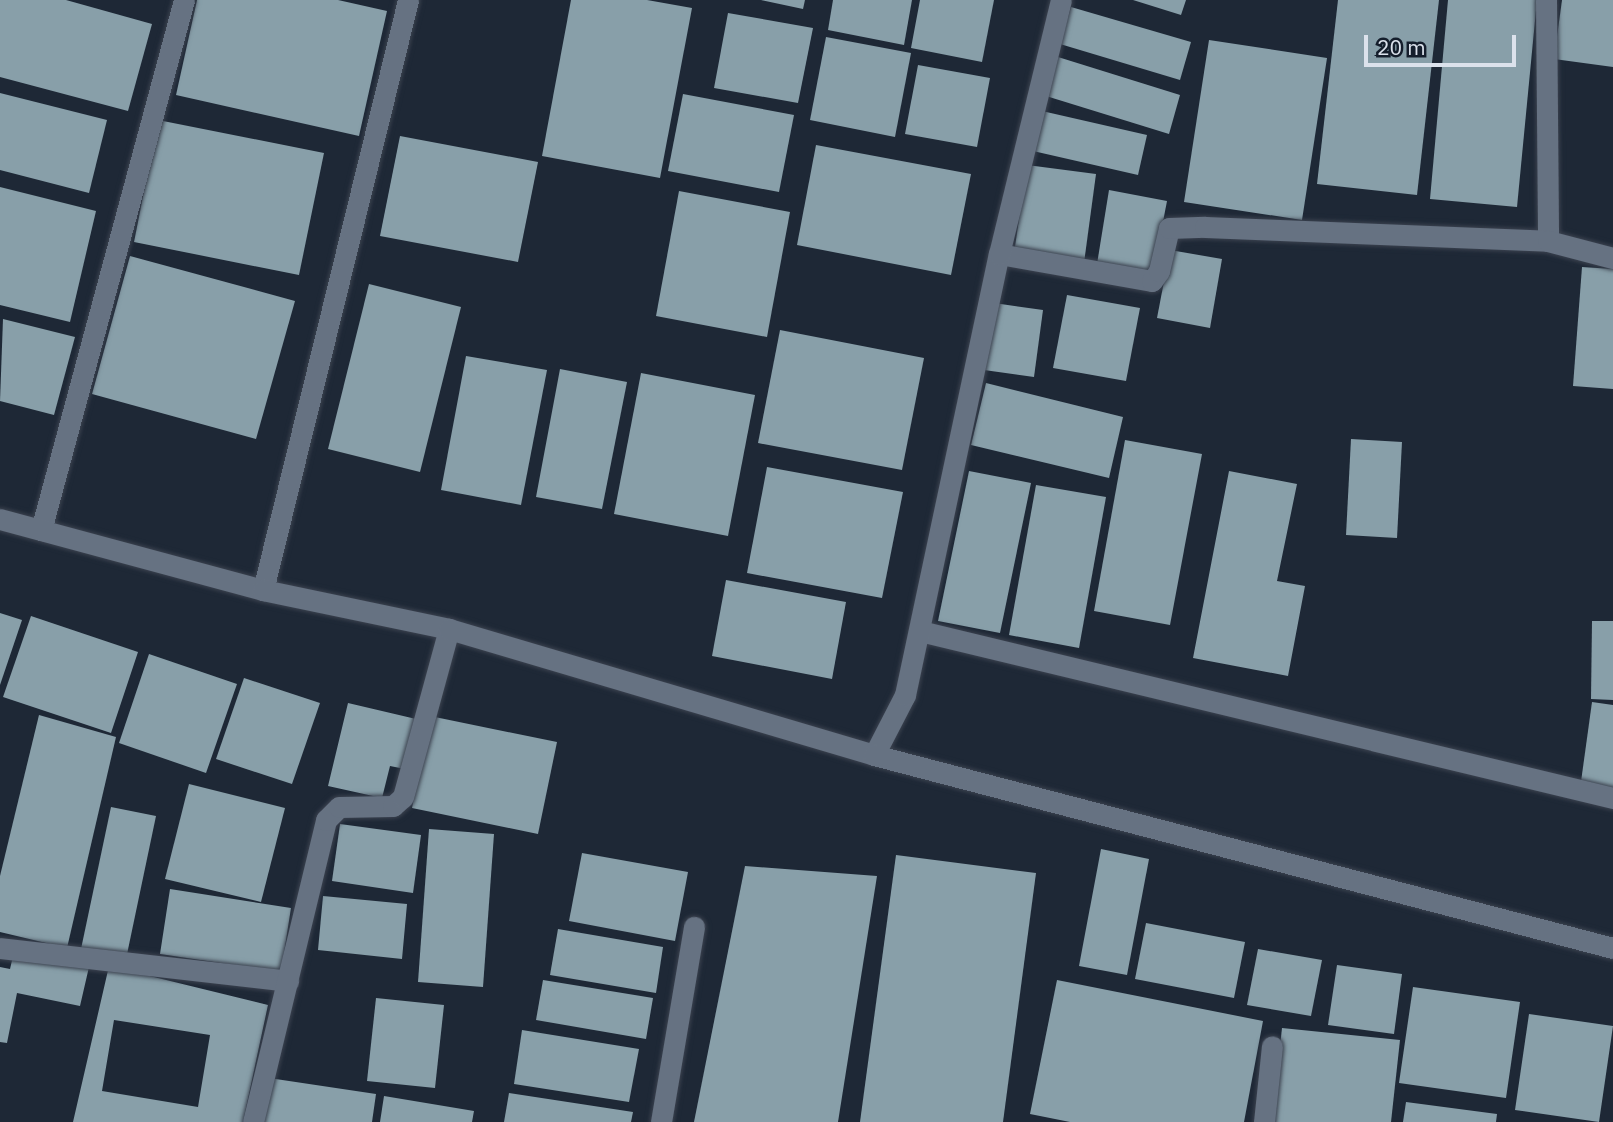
<!DOCTYPE html>
<style>
body{margin:0}
#map{position:relative;width:1613px;height:1122px;overflow:hidden;background:#1e2836;font-family:"IBM Plex Sans",sans-serif}
div>[style]{position:absolute}
.building>*{inset:0;background:#889fa9}
.roads{filter:drop-shadow(0 0 2px #3b424f) drop-shadow(0 0 2px #3b424f)}
.lane>*{height:21px;margin:-10.5px;padding:0 10.5px;transform-origin:10.5px;border-radius:10.5px;background:#667282}
.street>*{height:21px;margin:-10.5px;padding:0 10.5px;transform-origin:10.5px;border-radius:10.5px;background:#667282}
.secondary>*{height:21px;margin:-10.5px;padding:0 10.5px;transform-origin:10.5px;border-radius:10.5px;background:#667282}
span{translate:-50% -50%;white-space:nowrap;text-align:center;line-height:1.15;-webkit-text-stroke:7px #151e2c;paint-order:stroke}
.scale{position:absolute;left:1364px;top:35px;width:152px;height:32px;box-sizing:border-box;border:4px solid #dce2ec;border-top:0;padding-left:9px;font-size:21px;line-height:24px;white-space:nowrap;color:#dce2ec;-webkit-text-stroke:5px #151e2c;paint-order:stroke}
</style>
<div id="map">
<div class="building">
<i style="clip-path:polygon(0 0,66px 0,152px 24px,128px 111px,0 77px)"></i>
<i style="clip-path:polygon(197px 0,338px 0,387px 11px,359px 136px,176px 95px)"></i>
<i style="clip-path:polygon(571px 0,647px 0,692px 8px,660px 178px,542px 156px)"></i>
<i style="clip-path:polygon(761px 0,805px 0,803px 9px)"></i>
<i style="clip-path:polygon(833px 0,912px 0,904px 45px,828px 30px)"></i>
<i style="clip-path:polygon(920px 0,994px 0,982px 62px,911px 48px)"></i>
<i style="clip-path:polygon(1133px 0,1186px 0,1181px 15px)"></i>
<i style="clip-path:polygon(1338px 0,1439px 0,1417px 195px,1317px 184px)"></i>
<i style="clip-path:polygon(1448px 0,1537px 0,1517px 207px,1430px 199px)"></i>
<i style="clip-path:polygon(1562px 0,1613px 0,1613px 67px,1554px 59px)"></i>
<i style="clip-path:polygon(1071px 7px,1191px 42px,1180px 80px,1060px 44px)"></i>
<i style="clip-path:polygon(728px 13px,813px 28px,798px 103px,714px 88px)"></i>
<i style="clip-path:polygon(826px 37px,911px 53px,895px 137px,810px 120px)"></i>
<i style="clip-path:polygon(1209px 40px,1327px 58px,1302px 220px,1184px 202px)"></i>
<i style="clip-path:polygon(1058px 57px,1180px 95px,1169px 134px,1046px 96px)"></i>
<i style="clip-path:polygon(918px 65px,990px 78px,977px 147px,905px 134px)"></i>
<i style="clip-path:polygon(0 93px,107px 120px,89px 193px,0 170px)"></i>
<i style="clip-path:polygon(683px 94px,794px 115px,779px 192px,668px 171px)"></i>
<i style="clip-path:polygon(1042px 111px,1147px 135px,1138px 175px,1033px 151px)"></i>
<i style="clip-path:polygon(158px 120px,324px 153px,299px 275px,134px 242px)"></i>
<i style="clip-path:polygon(400px 136px,538px 162px,518px 262px,380px 236px)"></i>
<i style="clip-path:polygon(816px 145px,971px 174px,951px 275px,797px 245px)"></i>
<i style="clip-path:polygon(1027px 165px,1096px 174px,1084px 263px,1014px 253px)"></i>
<i style="clip-path:polygon(0 187px,96px 211px,70px 322px,0 305px)"></i>
<i style="clip-path:polygon(1109px 190px,1167px 201px,1153px 274px,1097px 264px)"></i>
<i style="clip-path:polygon(679px 191px,790px 212px,767px 337px,656px 316px)"></i>
<i style="clip-path:polygon(1170px 250px,1222px 259px,1210px 328px,1157px 318px)"></i>
<i style="clip-path:polygon(130px 256px,295px 301px,256px 439px,92px 394px)"></i>
<i style="clip-path:polygon(1582px 267px,1613px 269px,1613px 389px,1573px 386px)"></i>
<i style="clip-path:polygon(369px 284px,461px 307px,420px 472px,328px 449px)"></i>
<i style="clip-path:polygon(1067px 295px,1140px 308px,1126px 381px,1053px 368px)"></i>
<i style="clip-path:polygon(994px 303px,1043px 310px,1034px 377px,984px 370px)"></i>
<i style="clip-path:polygon(3px 319px,75px 337px,54px 415px,0 401px)"></i>
<i style="clip-path:polygon(780px 330px,924px 358px,902px 470px,758px 443px)"></i>
<i style="clip-path:polygon(466px 356px,547px 370px,521px 505px,441px 490px)"></i>
<i style="clip-path:polygon(560px 369px,627px 382px,602px 509px,536px 497px)"></i>
<i style="clip-path:polygon(641px 373px,755px 395px,728px 536px,614px 514px)"></i>
<i style="clip-path:polygon(986px 383px,1123px 417px,1109px 478px,971px 445px)"></i>
<i style="clip-path:polygon(1351px 439px,1402px 442px,1397px 538px,1346px 535px)"></i>
<i style="clip-path:polygon(1125px 440px,1202px 454px,1170px 625px,1094px 611px)"></i>
<i style="clip-path:polygon(767px 467px,903px 492px,882px 598px,747px 573px)"></i>
<i style="clip-path:polygon(969px 471px,1031px 483px,1000px 633px,938px 621px)"></i>
<i style="clip-path:polygon(1229px 471px,1297px 484px,1277px 581px,1305px 586px,1288px 676px,1193px 658px)"></i>
<i style="clip-path:polygon(1036px 485px,1106px 497px,1079px 648px,1009px 635px)"></i>
<i style="clip-path:polygon(726px 580px,846px 602px,832px 679px,712px 656px)"></i>
<i style="clip-path:polygon(0 613px,22px 620px,0 685px)"></i>
<i style="clip-path:polygon(31px 616px,138px 652px,111px 733px,3px 697px)"></i>
<i style="clip-path:polygon(1592px 621px,1613px 621px,1613px 700px,1591px 699px)"></i>
<i style="clip-path:polygon(149px 654px,237px 684px,206px 773px,119px 743px)"></i>
<i style="clip-path:polygon(244px 678px,320px 703px,292px 784px,216px 759px)"></i>
<i style="clip-path:polygon(1592px 702px,1613px 705px,1613px 793px,1580px 789px)"></i>
<i style="clip-path:polygon(348px 703px,416px 719px,405px 769px,390px 766px,382px 798px,328px 786px)"></i>
<i style="clip-path:polygon(39px 715px,116px 737px,67px 948px,0 932px,0 876px)"></i>
<i style="clip-path:polygon(430px 716px,557px 742px,538px 834px,412px 808px)"></i>
<i style="clip-path:polygon(189px 784px,285px 808px,261px 902px,165px 879px)"></i>
<i style="clip-path:polygon(111px 807px,156px 816px,126px 959px,81px 949px)"></i>
<i style="clip-path:polygon(340px 824px,421px 835px,413px 893px,332px 881px)"></i>
<i style="clip-path:polygon(429px 829px,494px 834px,483px 987px,418px 982px)"></i>
<i style="clip-path:polygon(1101px 849px,1149px 859px,1127px 975px,1079px 966px)"></i>
<i style="clip-path:polygon(582px 853px,688px 872px,675px 941px,569px 921px)"></i>
<i style="clip-path:polygon(896px 855px,1036px 873px,1003px 1122px,860px 1122px)"></i>
<i style="clip-path:polygon(745px 866px,877px 876px,838px 1122px,694px 1122px)"></i>
<i style="clip-path:polygon(170px 889px,291px 908px,281px 972px,160px 954px)"></i>
<i style="clip-path:polygon(323px 896px,407px 904px,402px 959px,318px 950px)"></i>
<i style="clip-path:polygon(1146px 923px,1245px 942px,1234px 998px,1135px 979px)"></i>
<i style="clip-path:polygon(558px 929px,663px 947px,656px 993px,550px 975px)"></i>
<i style="clip-path:polygon(1258px 949px,1322px 960px,1311px 1016px,1247px 1005px)"></i>
<i style="clip-path:polygon(14px 952px,89px 967px,80px 1006px,17px 993px,7px 1043px,0 1042px,0 967px,10px 969px)"></i>
<i style="clip-path:polygon(1337px 965px,1402px 974px,1394px 1034px,1328px 1025px)"></i>
<i style="clip-path:polygon(evenodd,109px 966px,268px 1005px,243px 1122px,73px 1122px,109px 966px,114px 1020px,210px 1035px,198px 1107px,102px 1091px,114px 1020px)"></i>
<i style="clip-path:polygon(543px 980px,653px 998px,646px 1039px,536px 1020px)"></i>
<i style="clip-path:polygon(1057px 980px,1263px 1021px,1244px 1122px,1070px 1122px,1030px 1114px)"></i>
<i style="clip-path:polygon(1413px 987px,1520px 1002px,1506px 1098px,1399px 1083px)"></i>
<i style="clip-path:polygon(376px 998px,444px 1005px,435px 1088px,367px 1081px)"></i>
<i style="clip-path:polygon(1529px 1014px,1613px 1026px,1599px 1122px,1515px 1110px)"></i>
<i style="clip-path:polygon(1282px 1028px,1400px 1040px,1391px 1122px,1272px 1122px)"></i>
<i style="clip-path:polygon(522px 1030px,639px 1049px,629px 1102px,514px 1084px)"></i>
<i style="clip-path:polygon(269px 1078px,376px 1094px,372px 1122px,262px 1122px)"></i>
<i style="clip-path:polygon(509px 1093px,633px 1112px,631px 1122px,504px 1122px)"></i>
<i style="clip-path:polygon(384px 1096px,474px 1111px,472px 1122px,380px 1122px)"></i>
<i style="clip-path:polygon(1406px 1102px,1497px 1114px,1496px 1122px,1403px 1122px)"></i>
</div>
<div class="roads">
<div class="lane">
<i style="left:920px;top:631px;width:713px;rotate:13.55deg"></i>
</div>
<div class="street">
<i style="left:1546px;top:0;width:241px;rotate:89.5deg"></i>
<i style="left:999px;top:254px;width:155px;rotate:10deg"></i>
<i style="left:1152px;top:281px;width:12px;rotate:-55deg"></i>
<i style="left:1159px;top:271px;width:44px;rotate:-76.9deg"></i>
<i style="left:1169px;top:228px;width:36px;rotate:-2deg"></i>
<i style="left:1205px;top:227px;width:343px;rotate:2.3deg"></i>
<i style="left:1548px;top:241px;width:67px;rotate:14.7deg"></i>
<i style="left:41px;top:530px;width:549px;rotate:-74.9deg"></i>
<i style="left:263px;top:590px;width:608px;rotate:-76.19deg"></i>
<i style="left:874px;top:755px;width:68px;rotate:-62.7deg"></i>
<i style="left:905px;top:695px;width:451px;rotate:-78deg"></i>
<i style="left:999px;top:254px;width:261px;rotate:-76.3deg"></i>
<i style="left:0;top:948px;width:290px;rotate:6.5deg"></i>
<i style="left:253px;top:1122px;width:311px;rotate:-76.4deg"></i>
<i style="left:326px;top:820px;width:18px;rotate:-45deg"></i>
<i style="left:339px;top:807px;width:54px;rotate:-1.1deg"></i>
<i style="left:393px;top:806px;width:13px;rotate:-42deg"></i>
<i style="left:403px;top:797px;width:174px;rotate:-74.7deg"></i>
<i style="left:661px;top:1122px;width:198px;rotate:-80.4deg"></i>
<i style="left:1264px;top:1122px;width:76px;rotate:-84deg"></i>
</div>
<div class="secondary">
<i style="left:0;top:519px;width:272px;rotate:15.1deg"></i>
<i style="left:263px;top:590px;width:190px;rotate:11.8deg"></i>
<i style="left:449px;top:629px;width:443px;rotate:16.5deg"></i>
<i style="left:874px;top:755px;width:764px;rotate:14.64deg"></i>
</div>
</div>
<div class="scale">20 m</div>
</div>
